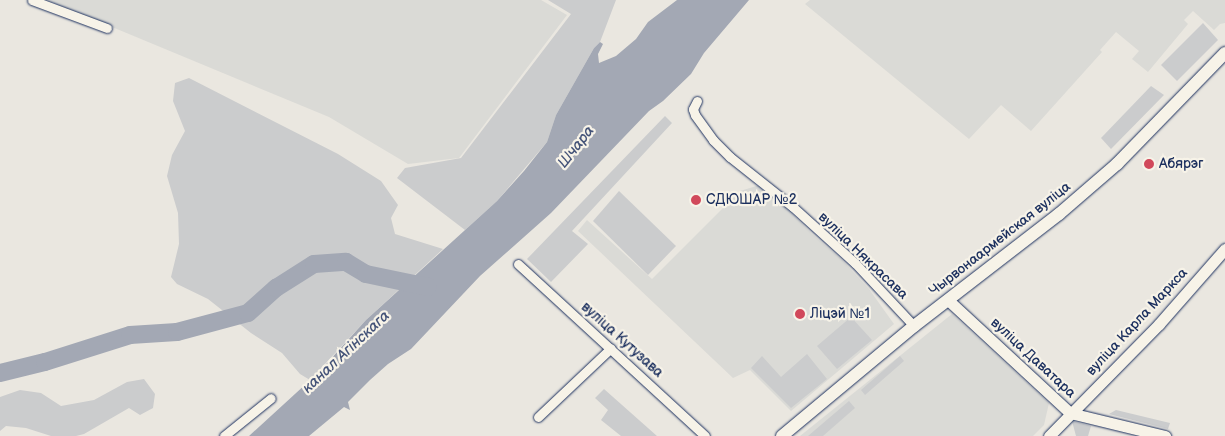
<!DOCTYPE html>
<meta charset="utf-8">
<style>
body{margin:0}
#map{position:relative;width:1225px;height:436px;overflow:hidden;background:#eae7e0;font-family:"Balsamiq Sans",sans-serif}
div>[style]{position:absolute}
.built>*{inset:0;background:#dadad6}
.green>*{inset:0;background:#cbcccd}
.water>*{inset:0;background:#a3a8b4}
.river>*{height:18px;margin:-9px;padding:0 9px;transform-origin:9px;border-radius:9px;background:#a3a8b4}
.roads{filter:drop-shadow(0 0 1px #1b2f5e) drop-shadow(0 0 1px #1b2f5e)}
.minor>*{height:9px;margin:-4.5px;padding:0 4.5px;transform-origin:4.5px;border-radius:4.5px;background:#f7f3e8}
.tertiary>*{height:11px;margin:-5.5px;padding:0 5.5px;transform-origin:5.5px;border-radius:5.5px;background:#f7f3e8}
.secondary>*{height:12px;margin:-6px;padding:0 6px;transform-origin:6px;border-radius:6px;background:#f7f3e8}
.dots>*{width:14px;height:14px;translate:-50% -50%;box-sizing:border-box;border:2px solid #f7f3e8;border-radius:50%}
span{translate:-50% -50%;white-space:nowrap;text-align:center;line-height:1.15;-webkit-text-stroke:4.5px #f7f3e8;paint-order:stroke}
.poi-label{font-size:14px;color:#1b2f5e}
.left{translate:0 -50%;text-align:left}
.street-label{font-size:14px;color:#1b2f5e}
.water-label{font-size:15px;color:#445378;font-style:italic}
</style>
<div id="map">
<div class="built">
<i style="clip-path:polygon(47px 0,541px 0,567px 15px,459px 158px,408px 164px,329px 117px)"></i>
<i style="clip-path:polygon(810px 0,1225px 0,1225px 23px,1220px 24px,1214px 30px,1193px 11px,1184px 20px,1188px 24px,1148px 72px,1132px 59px,1139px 51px,1116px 32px,1100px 50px,1102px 52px,1031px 131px,1001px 105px,969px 139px,805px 4px)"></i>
<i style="clip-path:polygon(763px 184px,812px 234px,842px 260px,869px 289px,894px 324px,791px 411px,750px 370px,733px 378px,578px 231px,587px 220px,652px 279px,740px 191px)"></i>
<i style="clip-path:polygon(952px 314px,1049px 403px,1044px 425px,1033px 436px,800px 436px)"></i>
</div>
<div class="green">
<i style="clip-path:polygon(548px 0,616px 0,600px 42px,594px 48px,556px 115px,547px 142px,497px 201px,465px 230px,397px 178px,405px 168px,461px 158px,571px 14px)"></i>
<i style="clip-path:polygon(1203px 23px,1218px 40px,1177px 81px,1161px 65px)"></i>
<i style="clip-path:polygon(189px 78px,338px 154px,381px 181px,398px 205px,391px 218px,395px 234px,443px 249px,366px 320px,310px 380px,300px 374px,282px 353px,251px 333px,208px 299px,177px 284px,171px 277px,179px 244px,178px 213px,167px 176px,172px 155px,185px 131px,173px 101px,175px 83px)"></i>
<i style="clip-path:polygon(1151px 86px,1164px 95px,1111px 149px,1101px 138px)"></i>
<i style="clip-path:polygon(665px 116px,672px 123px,572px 231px,588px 244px,551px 282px,527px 259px)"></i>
<i style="clip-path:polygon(619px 191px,676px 246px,648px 275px,593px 221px)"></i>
<i style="clip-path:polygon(851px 317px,872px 340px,837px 369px,817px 346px)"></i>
<i style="clip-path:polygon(807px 354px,827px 379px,791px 408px,751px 368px,762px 356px,781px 377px)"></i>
<i style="clip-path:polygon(900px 356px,904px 361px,865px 395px,861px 390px)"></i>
<i style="clip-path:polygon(144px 379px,155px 394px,153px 408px,140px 415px,129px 408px,84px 434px,76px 436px,51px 436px,26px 428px,6px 426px,0 431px,0 397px,20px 390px,41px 393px,61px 406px,94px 400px,127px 382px)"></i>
<i style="clip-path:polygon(604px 389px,657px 436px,621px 436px,601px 420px,608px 410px,595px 398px)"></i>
<i style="clip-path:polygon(849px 401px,855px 408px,823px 436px,808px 436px)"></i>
<i style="clip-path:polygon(1116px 410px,1170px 423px,1168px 429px,1109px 414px)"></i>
<i style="clip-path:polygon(1072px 421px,1091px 426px,1088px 436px,1076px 436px)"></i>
</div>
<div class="water">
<i style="clip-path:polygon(677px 0,749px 0,704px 53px,691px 74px,663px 101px,649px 111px,551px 213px,480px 276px,411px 349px,388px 364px,370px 380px,348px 402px,350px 410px,344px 407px,309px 436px,249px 436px,319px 372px,366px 320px,497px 201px,524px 171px,547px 142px,556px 115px,594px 48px,600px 42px,603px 44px,598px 54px,599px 63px,616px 56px,636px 39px,648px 22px)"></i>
</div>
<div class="river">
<i style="left:0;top:373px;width:46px;rotate:-13.7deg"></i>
<i style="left:45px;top:362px;width:89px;rotate:-17.6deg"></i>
<i style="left:130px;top:335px;width:47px;rotate:-3.7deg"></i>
<i style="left:177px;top:332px;width:73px;rotate:-15deg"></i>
<i style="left:248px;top:313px;width:38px;rotate:-42deg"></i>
<i style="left:276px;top:288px;width:45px;rotate:-32.3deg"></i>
<i style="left:314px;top:264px;width:32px;rotate:-4deg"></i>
<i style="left:346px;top:262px;width:23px;rotate:31deg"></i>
<i style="left:366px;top:274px;width:63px;rotate:11.8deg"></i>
</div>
<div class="roads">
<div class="minor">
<i style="left:32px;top:0;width:80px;rotate:20.5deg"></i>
<i style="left:697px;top:101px;width:9px;rotate:117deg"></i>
<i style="left:693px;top:109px;width:6px;rotate:72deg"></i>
<i style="left:695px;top:115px;width:31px;rotate:54deg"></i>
<i style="left:713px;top:140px;width:24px;rotate:45deg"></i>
<i style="left:730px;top:157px;width:80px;rotate:38.4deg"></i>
<i style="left:793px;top:207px;width:84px;rotate:42.1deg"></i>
<i style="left:855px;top:263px;width:86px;rotate:46.9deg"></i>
<i style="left:518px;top:264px;width:254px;rotate:42.6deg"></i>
<i style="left:538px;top:417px;width:100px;rotate:-43.4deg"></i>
<i style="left:224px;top:436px;width:60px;rotate:-39deg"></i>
</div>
<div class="tertiary">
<i style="left:948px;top:300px;width:166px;rotate:42.8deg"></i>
<i style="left:1070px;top:413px;width:98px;rotate:13.6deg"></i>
<i style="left:1049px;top:436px;width:157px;rotate:-45.5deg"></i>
<i style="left:1159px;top:324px;width:100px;rotate:-48.7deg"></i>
</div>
<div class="secondary">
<i style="left:782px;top:436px;width:172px;rotate:-39.8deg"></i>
<i style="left:914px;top:326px;width:183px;rotate:-37.7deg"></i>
<i style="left:1059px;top:214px;width:77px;rotate:-40.8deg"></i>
<i style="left:1117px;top:164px;width:155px;rotate:-45.8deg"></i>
</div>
</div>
<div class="dots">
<i style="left:1149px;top:164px;background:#d1495b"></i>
<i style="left:696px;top:200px;background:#d1495b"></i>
<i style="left:800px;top:314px;background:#d1495b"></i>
</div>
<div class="poi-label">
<span class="left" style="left:1159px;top:164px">Абярэг</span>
<span class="left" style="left:706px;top:200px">СДЮШАР №2</span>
<span class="left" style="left:810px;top:314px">Ліцэй №1</span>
</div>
<div class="street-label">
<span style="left:1000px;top:239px;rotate:-38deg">Чырвонаармейская вуліца</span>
<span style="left:863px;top:256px;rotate:44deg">вуліца Някрасава</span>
<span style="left:1137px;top:322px;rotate:-47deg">вуліца Карла Маркса</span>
<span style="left:622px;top:340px;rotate:42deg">вуліца Кутузава</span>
<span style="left:1033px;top:358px;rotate:43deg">вуліца Даватара</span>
</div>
<div class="water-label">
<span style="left:576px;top:147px;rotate:-52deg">Шчара</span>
<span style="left:346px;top:352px;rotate:-43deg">канал Агінскага</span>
</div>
</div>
